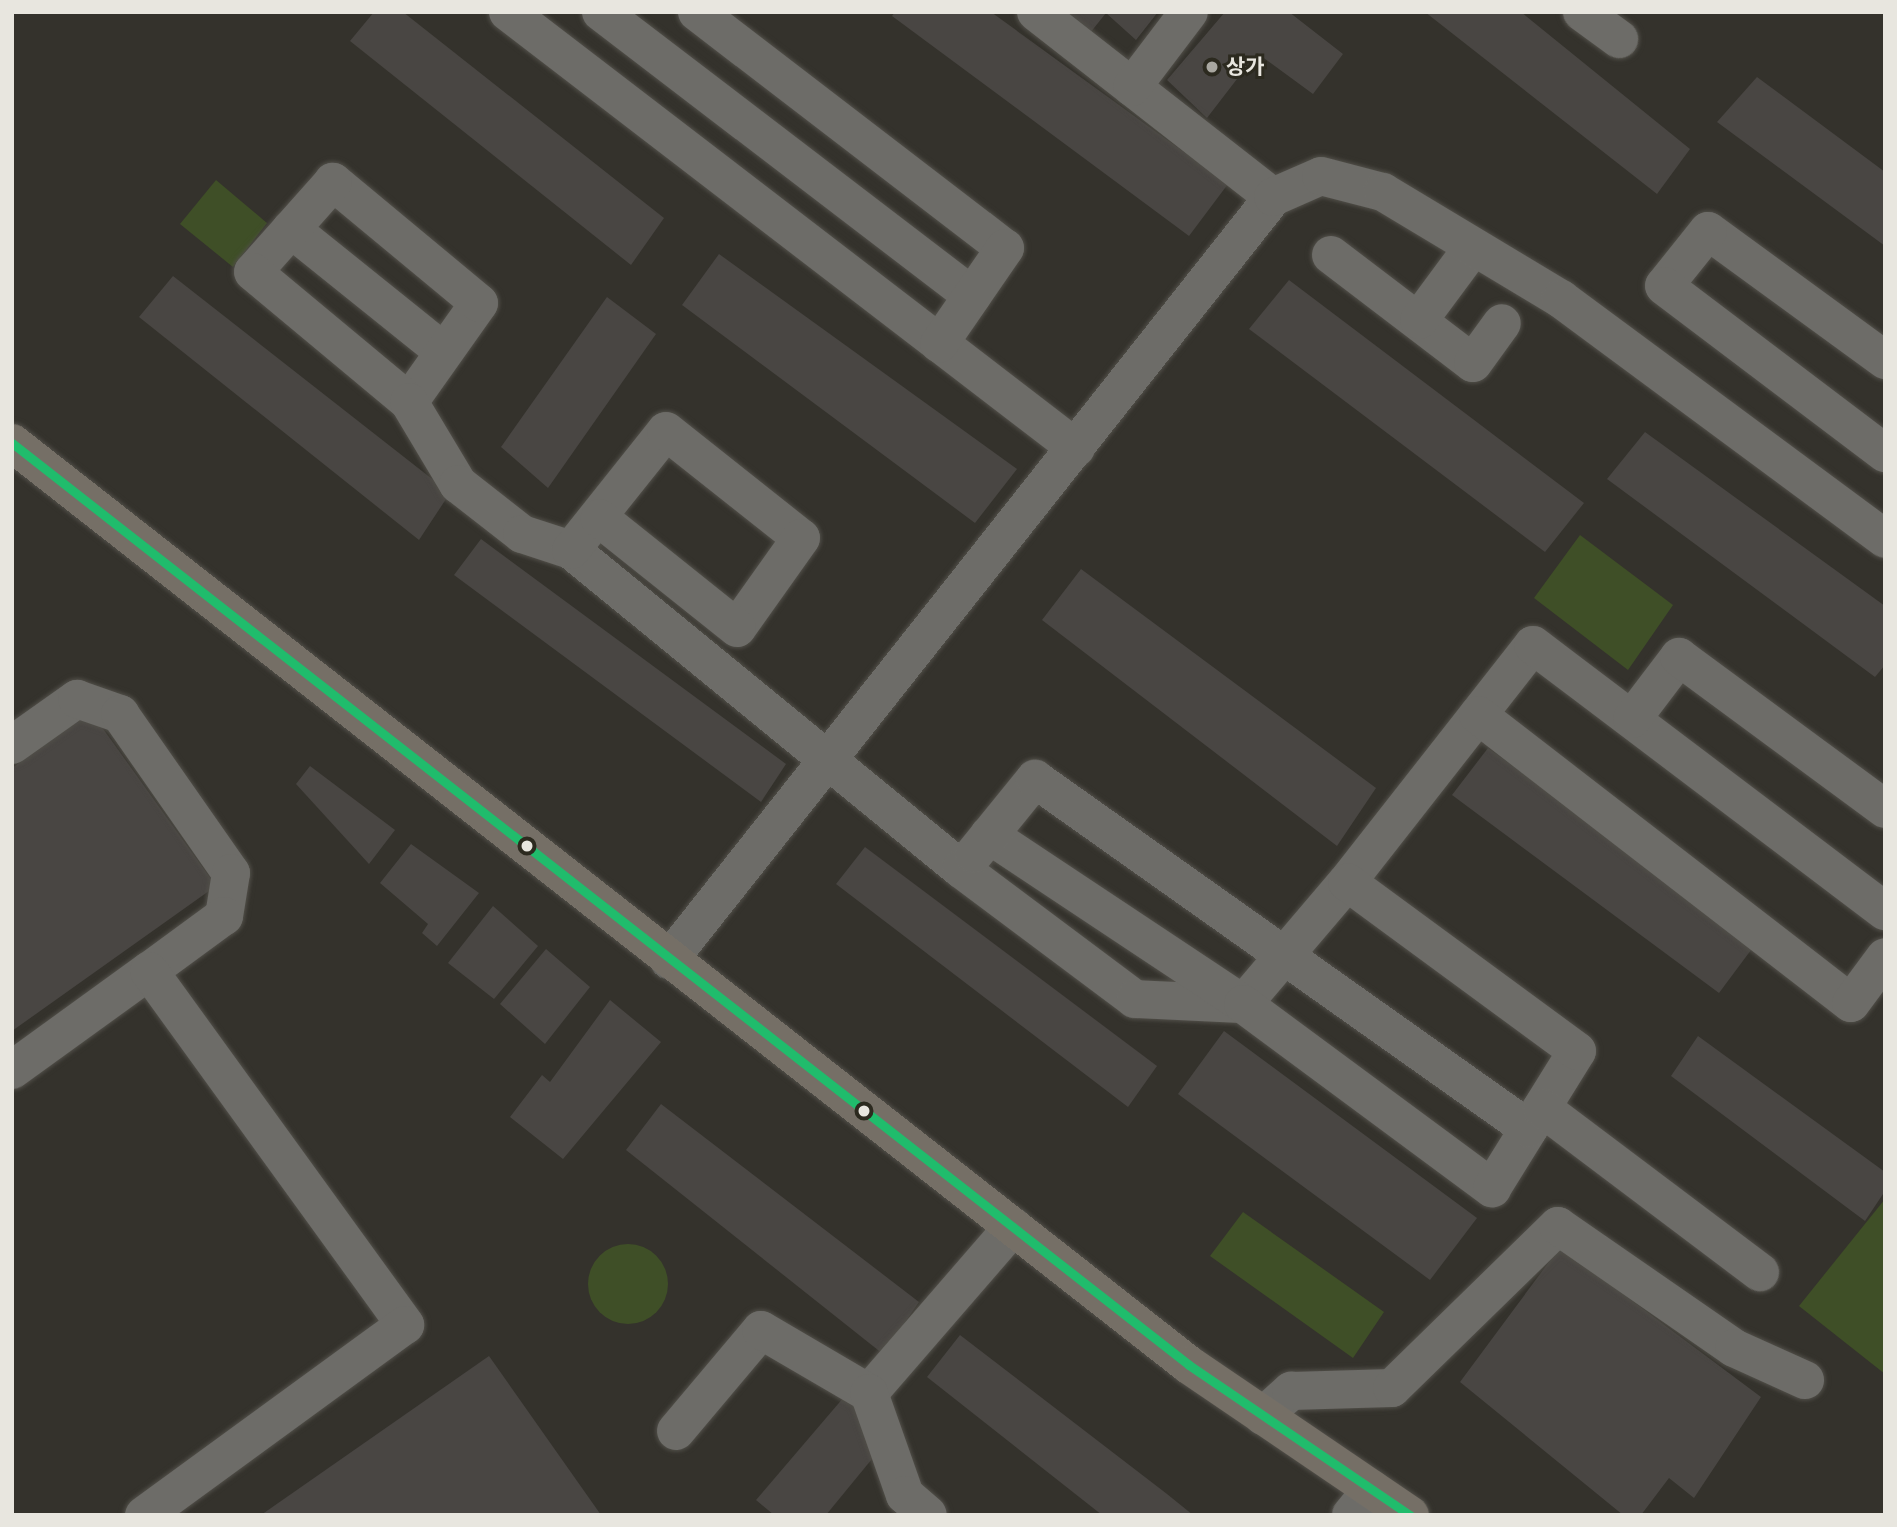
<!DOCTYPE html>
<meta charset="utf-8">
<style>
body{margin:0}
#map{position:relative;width:1897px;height:1527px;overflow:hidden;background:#34322c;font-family:"DM Sans","Noto Sans KR",sans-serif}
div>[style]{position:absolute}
.green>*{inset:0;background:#3f4f27}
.round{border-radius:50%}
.building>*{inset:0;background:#494643}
.roads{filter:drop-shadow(0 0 2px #514f49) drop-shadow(0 0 2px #514f49)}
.minor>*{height:38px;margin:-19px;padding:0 19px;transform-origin:19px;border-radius:19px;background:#6d6c68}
.major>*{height:38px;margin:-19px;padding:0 19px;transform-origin:19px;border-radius:19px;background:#756f66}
.bus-1>*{height:9px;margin:-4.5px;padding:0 4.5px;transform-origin:4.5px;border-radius:4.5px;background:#20bc6c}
.dots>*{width:19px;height:19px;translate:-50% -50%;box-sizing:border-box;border:4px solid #2c2a1f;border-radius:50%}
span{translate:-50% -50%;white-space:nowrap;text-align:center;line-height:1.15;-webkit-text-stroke:6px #2c2a1f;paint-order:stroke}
.poi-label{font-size:21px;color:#e8e6df;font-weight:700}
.left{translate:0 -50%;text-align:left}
.frame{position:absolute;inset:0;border:14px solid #e8e6df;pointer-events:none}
</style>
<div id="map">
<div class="green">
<i style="clip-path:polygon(216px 180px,267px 223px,233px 267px,180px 224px)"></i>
<i style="clip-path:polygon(1580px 535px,1673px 605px,1628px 670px,1534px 598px)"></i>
<i style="clip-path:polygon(1885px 1199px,1885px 1374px,1799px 1306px)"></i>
<i style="clip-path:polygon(1243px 1212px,1384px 1312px,1353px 1358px,1210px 1256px)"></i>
<i class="round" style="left:588px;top:1244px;width:80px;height:80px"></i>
</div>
<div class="building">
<i style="clip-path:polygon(374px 12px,403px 12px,664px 218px,631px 265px,350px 41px)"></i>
<i style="clip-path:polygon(895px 12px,991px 12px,1228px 184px,1189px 236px,892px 16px)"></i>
<i style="clip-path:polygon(1064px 12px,1158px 12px,1136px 40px,1106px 13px,1090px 33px)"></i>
<i style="clip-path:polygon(1225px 12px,1289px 12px,1343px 54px,1313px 94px,1257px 53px,1207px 118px,1167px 80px)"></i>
<i style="clip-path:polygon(1425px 12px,1521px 12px,1690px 149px,1657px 194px)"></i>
<i style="clip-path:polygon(1757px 77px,1885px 172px,1885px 246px,1717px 122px)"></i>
<i style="clip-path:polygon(719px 254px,1017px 469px,975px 523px,682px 305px)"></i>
<i style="clip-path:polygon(173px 276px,450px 493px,419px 540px,139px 317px)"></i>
<i style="clip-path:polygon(1289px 280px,1584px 503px,1545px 552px,1249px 329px)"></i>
<i style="clip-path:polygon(607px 297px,656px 334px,548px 488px,501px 447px)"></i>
<i style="clip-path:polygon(1645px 432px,1885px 606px,1885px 665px,1875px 677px,1607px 479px)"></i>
<i style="clip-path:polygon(481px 539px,786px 764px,761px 802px,454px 575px)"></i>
<i style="clip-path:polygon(1081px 569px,1376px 788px,1337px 846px,1042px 620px)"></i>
<i style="clip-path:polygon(91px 712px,216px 886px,12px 1031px,12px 768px)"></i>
<i style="clip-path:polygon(1488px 748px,1757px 942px,1719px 993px,1452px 795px)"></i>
<i style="clip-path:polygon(310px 766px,395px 830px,369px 864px,296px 784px)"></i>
<i style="clip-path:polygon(411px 844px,479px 893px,437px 946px,422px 933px,428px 924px,380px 883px)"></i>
<i style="clip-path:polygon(865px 847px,1157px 1066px,1128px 1107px,836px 884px)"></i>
<i style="clip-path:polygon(493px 906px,538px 946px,494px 999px,448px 963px)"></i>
<i style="clip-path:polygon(546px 949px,590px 987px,545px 1044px,500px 1004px)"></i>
<i style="clip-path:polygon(610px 1000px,661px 1042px,563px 1159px,510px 1117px,542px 1075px,550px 1082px)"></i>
<i style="clip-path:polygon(1224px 1031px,1477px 1218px,1430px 1280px,1178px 1094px)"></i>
<i style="clip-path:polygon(1698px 1036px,1885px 1172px,1885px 1191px,1865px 1221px,1671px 1076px)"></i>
<i style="clip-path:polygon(661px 1104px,919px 1302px,883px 1354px,626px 1150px)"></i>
<i style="clip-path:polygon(1560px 1247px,1761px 1397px,1694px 1498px,1669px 1478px,1641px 1515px,1623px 1515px,1460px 1382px)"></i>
<i style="clip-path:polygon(960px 1335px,1167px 1494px,1193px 1515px,1102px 1515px,927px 1377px)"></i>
<i style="clip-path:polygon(489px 1356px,601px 1515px,261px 1515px)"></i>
<i style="clip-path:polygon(844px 1397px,890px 1437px,826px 1515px,774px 1515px,756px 1500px)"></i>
</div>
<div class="roads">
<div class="minor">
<i style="left:508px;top:12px;width:716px;rotate:37.51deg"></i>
<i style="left:601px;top:12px;width:467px;rotate:37.4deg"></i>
<i style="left:697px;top:12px;width:388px;rotate:37.5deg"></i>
<i style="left:1005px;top:248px;width:116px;rotate:124.5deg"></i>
<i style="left:1036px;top:12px;width:301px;rotate:38deg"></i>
<i style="left:1582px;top:12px;width:46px;rotate:36.1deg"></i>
<i style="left:1132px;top:87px;width:94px;rotate:-52.8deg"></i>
<i style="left:291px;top:229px;width:196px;rotate:38.8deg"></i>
<i style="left:1331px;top:255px;width:178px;rotate:37.3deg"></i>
<i style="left:1473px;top:363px;width:49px;rotate:-54.1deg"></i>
<i style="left:1419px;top:320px;width:91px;rotate:-53.5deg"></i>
<i style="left:1885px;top:360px;width:219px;rotate:-143.9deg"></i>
<i style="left:1708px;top:231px;width:70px;rotate:128.7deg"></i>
<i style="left:1664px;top:286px;width:277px;rotate:37.1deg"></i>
<i style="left:409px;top:402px;width:121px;rotate:-54.7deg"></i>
<i style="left:479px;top:303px;width:190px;rotate:-140.3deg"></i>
<i style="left:333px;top:182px;width:120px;rotate:131.6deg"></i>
<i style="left:253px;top:272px;width:203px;rotate:39.8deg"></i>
<i style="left:409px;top:402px;width:96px;rotate:59.1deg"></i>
<i style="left:458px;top:484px;width:81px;rotate:38deg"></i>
<i style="left:522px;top:534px;width:52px;rotate:18.1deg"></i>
<i style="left:571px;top:550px;width:504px;rotate:39.28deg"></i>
<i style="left:961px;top:869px;width:217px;rotate:36.8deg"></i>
<i style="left:1135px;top:999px;width:108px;rotate:2.7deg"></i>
<i style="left:1243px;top:1004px;width:160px;rotate:-49.6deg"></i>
<i style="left:1347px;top:882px;width:301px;rotate:-51.9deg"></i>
<i style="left:1533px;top:645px;width:441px;rotate:37.1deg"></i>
<i style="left:571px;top:550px;width:152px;rotate:-51.4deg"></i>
<i style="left:666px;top:431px;width:172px;rotate:38.4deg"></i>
<i style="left:801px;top:538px;width:110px;rotate:125.4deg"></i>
<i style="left:737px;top:628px;width:176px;rotate:-141.4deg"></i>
<i style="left:1478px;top:715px;width:471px;rotate:37.7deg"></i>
<i style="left:1851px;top:1003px;width:57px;rotate:-53.5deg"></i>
<i style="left:1632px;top:719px;width:78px;rotate:-52.8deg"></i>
<i style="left:1679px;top:657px;width:256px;rotate:36.4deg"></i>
<i style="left:12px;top:745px;width:80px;rotate:-35.3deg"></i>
<i style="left:77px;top:699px;width:46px;rotate:19.2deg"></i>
<i style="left:120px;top:714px;width:194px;rotate:55.1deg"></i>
<i style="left:231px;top:873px;width:44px;rotate:99.2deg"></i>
<i style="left:224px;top:916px;width:93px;rotate:143.7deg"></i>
<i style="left:989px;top:835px;width:305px;rotate:33.6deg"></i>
<i style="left:1243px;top:1004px;width:310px;rotate:36.5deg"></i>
<i style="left:1492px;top:1188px;width:161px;rotate:-58.2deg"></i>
<i style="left:1577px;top:1051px;width:285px;rotate:-143.7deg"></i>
<i style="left:974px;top:854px;width:97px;rotate:-50.9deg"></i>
<i style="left:1035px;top:779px;width:605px;rotate:35.32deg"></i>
<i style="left:669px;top:960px;width:973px;rotate:-51.63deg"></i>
<i style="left:1273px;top:197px;width:52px;rotate:-23.6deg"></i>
<i style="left:1321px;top:176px;width:64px;rotate:14.5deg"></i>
<i style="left:1383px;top:192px;width:208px;rotate:31deg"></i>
<i style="left:1561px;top:299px;width:403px;rotate:36.5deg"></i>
<i style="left:12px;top:1070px;width:169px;rotate:-35.9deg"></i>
<i style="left:149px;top:971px;width:437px;rotate:54.1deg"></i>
<i style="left:405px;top:1325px;width:323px;rotate:143.9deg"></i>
<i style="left:1542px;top:1108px;width:273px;rotate:37deg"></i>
<i style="left:869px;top:1393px;width:220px;rotate:-49.1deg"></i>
<i style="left:1263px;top:1416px;width:38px;rotate:-42deg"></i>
<i style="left:1291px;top:1391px;width:101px;rotate:-1.7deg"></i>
<i style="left:1392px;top:1388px;width:232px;rotate:-44.3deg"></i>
<i style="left:1558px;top:1226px;width:214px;rotate:34.7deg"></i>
<i style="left:1734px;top:1348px;width:78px;rotate:24.3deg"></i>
<i style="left:676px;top:1431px;width:132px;rotate:-49.9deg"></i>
<i style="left:761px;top:1330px;width:125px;rotate:30.3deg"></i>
<i style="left:869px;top:1393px;width:108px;rotate:70.6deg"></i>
<i style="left:905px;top:1495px;width:30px;rotate:41deg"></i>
<i style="left:1351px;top:1515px;width:33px;rotate:-51deg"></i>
</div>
<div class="major">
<i style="left:12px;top:443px;width:1495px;rotate:38.07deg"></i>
<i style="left:1189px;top:1365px;width:267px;rotate:34.2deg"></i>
</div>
</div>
<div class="bus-1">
<i style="left:12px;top:443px;width:1495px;rotate:38.07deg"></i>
<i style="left:1189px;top:1365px;width:267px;rotate:34.2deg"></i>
</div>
<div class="dots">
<i style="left:1212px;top:67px;background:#a9a7a0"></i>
<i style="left:527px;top:846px;background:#e8e6df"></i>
<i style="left:864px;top:1111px;background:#e8e6df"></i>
</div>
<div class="poi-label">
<span class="left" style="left:1226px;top:67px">상가</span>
</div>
<div class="frame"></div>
</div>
